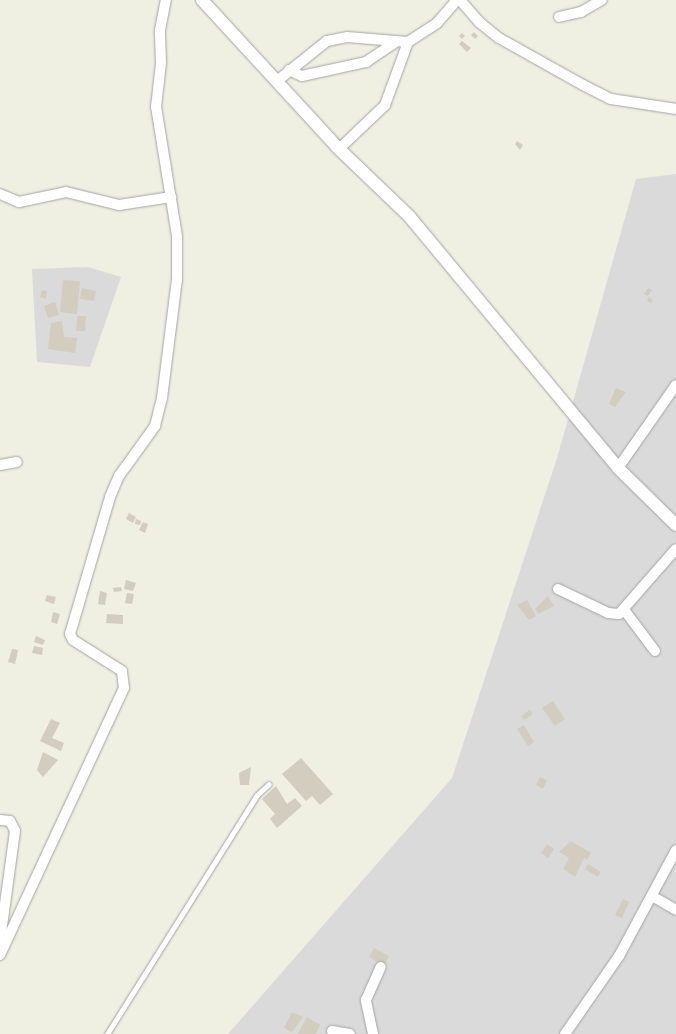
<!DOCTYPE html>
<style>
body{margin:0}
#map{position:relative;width:676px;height:1034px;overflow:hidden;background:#efefe2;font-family:Barlow,sans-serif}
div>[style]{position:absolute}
.residential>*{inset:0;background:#dbdada}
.building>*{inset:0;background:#d2cdbf}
.roads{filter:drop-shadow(0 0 1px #a4a4a4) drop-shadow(0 0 1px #a4a4a4)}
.service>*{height:5px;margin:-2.5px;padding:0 2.5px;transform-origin:2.5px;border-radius:2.5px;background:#fff}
.minor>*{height:10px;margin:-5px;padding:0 5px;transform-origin:5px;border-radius:5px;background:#fff}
.tertiary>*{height:12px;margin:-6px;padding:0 6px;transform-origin:6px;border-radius:6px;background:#fff}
span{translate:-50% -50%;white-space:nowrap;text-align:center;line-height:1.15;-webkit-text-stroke:3.5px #fff;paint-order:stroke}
</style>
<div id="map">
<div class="residential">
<i style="clip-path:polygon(676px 174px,676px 1034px,228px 1034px,452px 778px,557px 458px,636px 179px)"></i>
<i style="clip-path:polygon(88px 267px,121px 277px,90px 367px,37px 362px,32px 269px)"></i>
</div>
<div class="building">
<i style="clip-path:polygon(474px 32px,478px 36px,475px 39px,471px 35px)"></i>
<i style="clip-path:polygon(462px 33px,465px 36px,462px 39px,459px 36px)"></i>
<i style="clip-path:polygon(462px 41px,471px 48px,467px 52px,459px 44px)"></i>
<i style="clip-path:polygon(517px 141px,523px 145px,520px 150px,515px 144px)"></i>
<i style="clip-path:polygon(63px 280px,80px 281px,77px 314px,60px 312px)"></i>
<i style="clip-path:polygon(82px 288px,96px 291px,94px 301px,80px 299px)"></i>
<i style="clip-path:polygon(648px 288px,652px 290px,648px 296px,644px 294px)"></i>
<i style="clip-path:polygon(42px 290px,47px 291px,46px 299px,40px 297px)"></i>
<i style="clip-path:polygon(649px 297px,653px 300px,651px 303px,647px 301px)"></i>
<i style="clip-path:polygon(55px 302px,59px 315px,48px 318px,44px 306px)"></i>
<i style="clip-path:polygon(77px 316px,86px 316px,85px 331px,76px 331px)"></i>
<i style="clip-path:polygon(62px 321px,64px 337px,77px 338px,75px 353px,48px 349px,51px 323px)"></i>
<i style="clip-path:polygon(616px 388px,626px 392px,615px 407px,609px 404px)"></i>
<i style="clip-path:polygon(129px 513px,136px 517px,133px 523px,126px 519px)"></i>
<i style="clip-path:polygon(136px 519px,141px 521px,140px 525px,135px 524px)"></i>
<i style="clip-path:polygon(143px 522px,148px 524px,145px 533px,139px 530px)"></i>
<i style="clip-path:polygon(126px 580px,136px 583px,133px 591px,124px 589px)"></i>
<i style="clip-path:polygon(121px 587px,122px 591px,114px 592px,113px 588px)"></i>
<i style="clip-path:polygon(100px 591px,107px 593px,105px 605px,98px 604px)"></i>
<i style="clip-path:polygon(127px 593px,134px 594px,132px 604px,125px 603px)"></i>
<i style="clip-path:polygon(47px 595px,56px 597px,54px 604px,45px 601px)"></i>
<i style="clip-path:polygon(548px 596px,554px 606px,538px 614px,535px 609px)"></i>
<i style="clip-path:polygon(527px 600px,536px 616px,529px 620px,517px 605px)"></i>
<i style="clip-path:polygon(53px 612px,60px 614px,57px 624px,51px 622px)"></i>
<i style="clip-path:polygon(107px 614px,123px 615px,123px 624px,106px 623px)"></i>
<i style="clip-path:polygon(36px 636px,45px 640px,43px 645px,34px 642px)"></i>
<i style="clip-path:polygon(34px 646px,43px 648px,42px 655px,32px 653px)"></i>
<i style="clip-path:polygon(12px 649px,18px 650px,15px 664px,8px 662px)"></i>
<i style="clip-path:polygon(553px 701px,565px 719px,555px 726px,542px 708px)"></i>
<i style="clip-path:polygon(530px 710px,533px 714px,524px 720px,521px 716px)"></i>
<i style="clip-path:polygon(51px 719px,60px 723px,52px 738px,64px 743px,61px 751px,40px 741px)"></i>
<i style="clip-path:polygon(524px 725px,534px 742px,528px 746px,517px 729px)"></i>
<i style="clip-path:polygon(43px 752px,58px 760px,43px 777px,37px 770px)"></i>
<i style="clip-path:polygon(301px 758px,333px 794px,320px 805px,312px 796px,306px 801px,282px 774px)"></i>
<i style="clip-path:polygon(251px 767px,249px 785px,240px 785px,239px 773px)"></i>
<i style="clip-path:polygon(540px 777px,547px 780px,543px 789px,536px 785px)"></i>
<i style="clip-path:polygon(276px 786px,287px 804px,295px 798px,302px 806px,277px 828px,270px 819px,275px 814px,262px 799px)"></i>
<i style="clip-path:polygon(571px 841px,591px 853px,587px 860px,584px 858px,575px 877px,563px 869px,569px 858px,559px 852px)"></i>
<i style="clip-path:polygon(547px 844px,554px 849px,548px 858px,541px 853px)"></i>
<i style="clip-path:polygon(588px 864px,601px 872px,598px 877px,585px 869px)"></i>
<i style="clip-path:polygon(623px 899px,629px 902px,622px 918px,615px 915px)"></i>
<i style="clip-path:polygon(374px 948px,389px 956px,384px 966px,369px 957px)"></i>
<i style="clip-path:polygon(292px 1012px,303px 1017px,292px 1032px,284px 1028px)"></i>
<i style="clip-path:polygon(307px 1017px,320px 1025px,316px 1034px,298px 1034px)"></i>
</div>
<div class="roads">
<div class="service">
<i style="left:107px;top:1034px;width:282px;rotate:-57.9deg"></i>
<i style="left:257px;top:795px;width:16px;rotate:-43deg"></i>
</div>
<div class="minor">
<i style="left:460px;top:0;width:29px;rotate:49deg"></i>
<i style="left:479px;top:22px;width:26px;rotate:39deg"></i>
<i style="left:499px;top:38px;width:96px;rotate:29.2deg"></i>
<i style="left:583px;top:85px;width:31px;rotate:27deg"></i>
<i style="left:611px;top:99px;width:66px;rotate:8.7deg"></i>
<i style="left:559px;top:17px;width:23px;rotate:-13deg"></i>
<i style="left:581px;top:12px;width:24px;rotate:-30deg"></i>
<i style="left:289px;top:70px;width:14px;rotate:25deg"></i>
<i style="left:302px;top:76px;width:66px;rotate:-12.3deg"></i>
<i style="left:366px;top:62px;width:37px;rotate:-34deg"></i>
<i style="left:277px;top:81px;width:64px;rotate:-38.7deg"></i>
<i style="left:327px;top:41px;width:20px;rotate:-11deg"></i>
<i style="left:347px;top:37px;width:61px;rotate:4.7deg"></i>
<i style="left:339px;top:149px;width:64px;rotate:-43.7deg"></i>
<i style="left:385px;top:105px;width:67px;rotate:-69.9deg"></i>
<i style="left:408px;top:42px;width:35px;rotate:-33deg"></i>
<i style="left:437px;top:23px;width:30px;rotate:-49deg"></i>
<i style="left:0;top:194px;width:21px;rotate:23deg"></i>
<i style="left:19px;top:202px;width:48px;rotate:-12deg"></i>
<i style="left:66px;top:192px;width:55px;rotate:13.8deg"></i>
<i style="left:119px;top:205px;width:53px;rotate:-8.7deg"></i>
<i style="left:0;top:465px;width:17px;rotate:-10deg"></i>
<i style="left:618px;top:468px;width:101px;rotate:-55.1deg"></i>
<i style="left:558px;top:589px;width:55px;rotate:25.6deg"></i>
<i style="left:608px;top:613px;width:11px;rotate:5deg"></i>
<i style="left:619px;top:614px;width:86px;rotate:-48.8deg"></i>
<i style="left:625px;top:611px;width:50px;rotate:53.1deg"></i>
<i style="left:0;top:820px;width:10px;rotate:6deg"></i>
<i style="left:10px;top:821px;width:11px;rotate:63deg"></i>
<i style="left:15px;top:831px;width:111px;rotate:97.8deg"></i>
<i style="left:652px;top:896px;width:28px;rotate:30deg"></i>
<i style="left:0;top:955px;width:294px;rotate:-65.1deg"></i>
<i style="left:124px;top:688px;width:17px;rotate:-97deg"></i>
<i style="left:122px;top:671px;width:58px;rotate:-147.7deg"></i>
<i style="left:73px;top:640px;width:7px;rotate:-117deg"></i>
<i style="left:70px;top:634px;width:143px;rotate:-73.7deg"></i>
<i style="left:110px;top:497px;width:23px;rotate:-67deg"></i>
<i style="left:119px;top:476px;width:62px;rotate:-54.2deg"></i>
<i style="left:155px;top:426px;width:29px;rotate:-76deg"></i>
<i style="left:162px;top:398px;width:119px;rotate:-82.8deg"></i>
<i style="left:177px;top:280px;width:44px;rotate:-90deg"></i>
<i style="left:177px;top:236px;width:131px;rotate:-99.2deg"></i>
<i style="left:156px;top:107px;width:44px;rotate:-83.5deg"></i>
<i style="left:161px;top:63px;width:33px;rotate:-92deg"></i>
<i style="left:160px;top:30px;width:31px;rotate:-79deg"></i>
<i style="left:332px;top:1031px;width:18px;rotate:9deg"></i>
<i style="left:373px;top:1034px;width:35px;rotate:-102deg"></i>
<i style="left:366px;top:1000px;width:36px;rotate:-66deg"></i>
<i style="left:565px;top:1034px;width:95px;rotate:-55.3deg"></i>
<i style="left:619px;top:956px;width:120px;rotate:-61.7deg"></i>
</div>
<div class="tertiary">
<i style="left:202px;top:0;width:200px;rotate:47.4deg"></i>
<i style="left:337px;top:147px;width:100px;rotate:43.8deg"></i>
<i style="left:409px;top:216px;width:327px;rotate:50.3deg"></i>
<i style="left:618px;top:468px;width:81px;rotate:44.5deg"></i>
</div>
</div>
</div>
